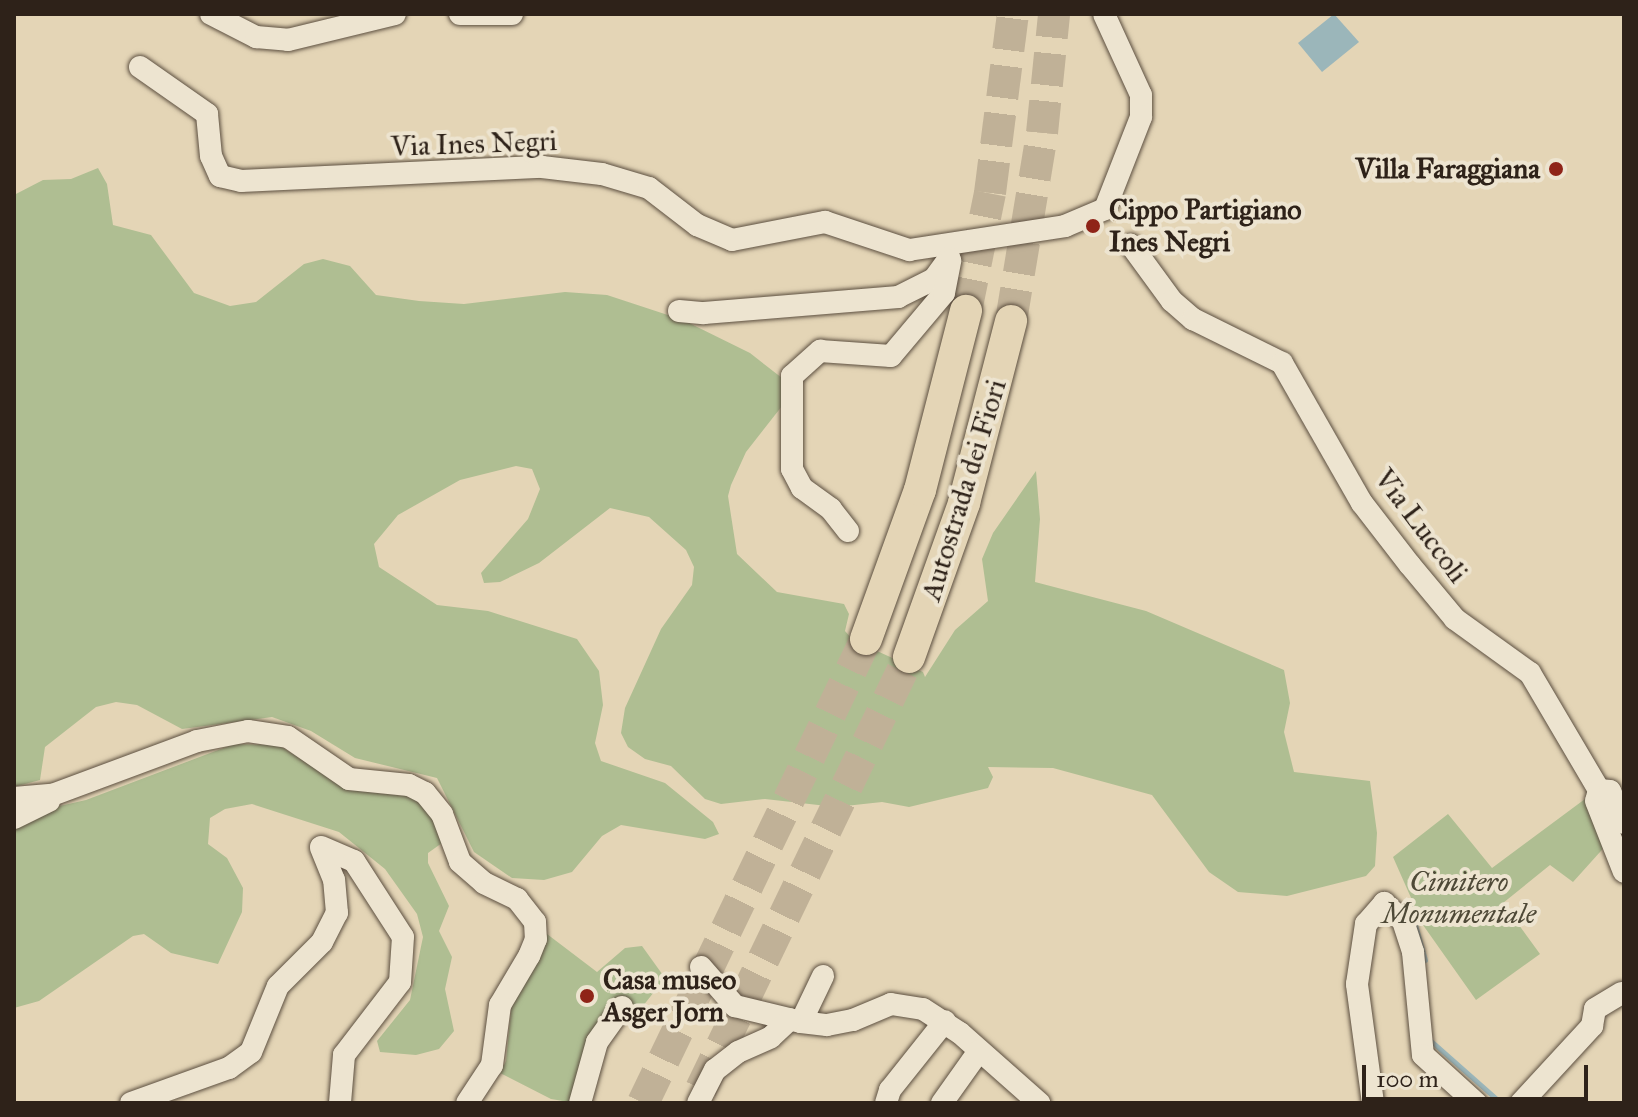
<!DOCTYPE html>
<style>
body{margin:0}
#map{position:relative;width:1638px;height:1117px;overflow:hidden;background:#e4d5b6;font-family:"IM FELL Great Primer",serif}
div>[style]{position:absolute}
.green>*{inset:0;background:#afbe92}
.water>*{inset:0;background:#9bb6ba}
.stream>*{height:5px;margin:-2.5px;padding:0 2.5px;transform-origin:2.5px;border-radius:2.5px;background:#9bb6ba}
.highway-tunnel>*{height:32px;margin-top:-16px;transform-origin:0;background:repeating-linear-gradient(90deg,#c0b197 0 32px,transparent 0 48px)}
.roads{filter:drop-shadow(0 0 2px #5c4f40) drop-shadow(0 0 2px #5c4f40)}
.minor>*{height:22px;margin:-11px;padding:0 11px;transform-origin:11px;border-radius:11px;background:#ede4d0}
.highway>*{height:32px;margin:-16px;padding:0 16px;transform-origin:16px;border-radius:16px;background:#e4d5b6}
.dots>*{width:22px;height:22px;translate:-50% -50%;box-sizing:border-box;border:4px solid #ede4d0;border-radius:50%}
span{translate:-50% -50%;white-space:nowrap;text-align:center;line-height:1.15;-webkit-text-stroke:8px #ede4d0;paint-order:stroke}
.street-label{font-size:28px;color:#2e2219}
.poi-label{font-size:28px;color:#2e2219;font-weight:700}
.right{translate:-100% -50%;text-align:right}
.left{translate:0 -50%;text-align:left}
.park-label{font-size:28px;color:#4e4937;font-style:italic}
.frame{position:absolute;inset:0;border:16px solid #2e2219;pointer-events:none}
.scale{position:absolute;left:1362px;top:1065px;width:226px;height:36px;box-sizing:border-box;border:4px solid #2e2219;border-top:0;padding-left:10px;font-size:24px;line-height:28px;white-space:nowrap;color:#2e2219;-webkit-text-stroke:6px #ede4d0;paint-order:stroke}
</style>
<div id="map">
<div class="green">
<i style="clip-path:polygon(98px 168px,107px 184px,113px 225px,151px 235px,194px 293px,230px 306px,256px 302px,304px 264px,323px 259px,350px 266px,376px 295px,419px 301px,464px 304px,565px 292px,607px 295px,683px 320px,750px 353px,782px 378px,786px 401px,746px 452px,731px 485px,728px 496px,737px 554px,777px 592px,844px 604px,849px 614px,845px 631px,853px 640px,923px 672px,925px 677px,955px 630px,988px 601px,982px 559px,993px 533px,1036px 471px,1040px 519px,1035px 582px,1146px 611px,1284px 670px,1290px 703px,1284px 732px,1294px 772px,1370px 781px,1377px 833px,1375px 866px,1366px 876px,1287px 896px,1238px 892px,1209px 872px,1152px 795px,1053px 768px,988px 767px,993px 777px,988px 788px,909px 807px,882px 802px,836px 807px,765px 799px,721px 804px,705px 799px,671px 766px,645px 759px,628px 747px,621px 733px,625px 708px,661px 629px,692px 585px,694px 567px,686px 550px,649px 517px,610px 508px,539px 563px,500px 582px,484px 583px,481px 573px,528px 519px,540px 489px,532px 469px,516px 466px,460px 480px,398px 515px,374px 544px,379px 567px,437px 605px,488px 611px,577px 639px,599px 671px,603px 705px,595px 743px,601px 761px,665px 783px,713px 822px,719px 834px,705px 839px,621px 825px,602px 836px,572px 872px,544px 880px,512px 878px,474px 852px,437px 778px,355px 758px,311px 731px,272px 717px,182px 729px,137px 705px,116px 702px,96px 707px,45px 747px,40px 780px,14px 787px,14px 195px,43px 180px,71px 179px)"></i>
<i style="clip-path:polygon(234px 744px,278px 745px,352px 790px,414px 797px,438px 824px,442px 843px,428px 853px,428px 863px,449px 906px,439px 931px,452px 957px,445px 989px,454px 1031px,439px 1049px,416px 1055px,380px 1052px,377px 1041px,410px 1000px,423px 937px,417px 914px,385px 869px,339px 832px,252px 804px,225px 809px,210px 818px,208px 844px,227px 858px,243px 888px,242px 912px,218px 964px,171px 953px,144px 934px,133px 936px,39px 1001px,14px 1008px,14px 808px,42px 810px,86px 800px)"></i>
<i style="clip-path:polygon(1585px 799px,1603px 820px,1609px 842px,1573px 882px,1550px 865px,1503px 903px,1540px 954px,1476px 1000px,1423px 925px,1393px 857px,1448px 814px,1492px 868px)"></i>
<i style="clip-path:polygon(547px 934px,597px 972px,625px 948px,642px 946px,665px 978px,639px 1011px,623px 999px,575px 1103px,551px 1099px,500px 1073px,506px 1061px,512px 1001px)"></i>
</div>
<div class="water">
<i style="clip-path:polygon(1334px 14px,1359px 42px,1322px 72px,1298px 43px)"></i>
</div>
<div class="stream">
<i style="left:1410px;top:907px;width:55px;rotate:74.2deg"></i>
<i style="left:1431px;top:1041px;width:94px;rotate:41.5deg"></i>
</div>
<div class="highway-tunnel">
<i style="left:966px;top:311px;width:120px;rotate:-78.5deg"></i>
<i style="left:990px;top:193px;width:180px;rotate:-82.7deg"></i>
<i style="left:1011px;top:321px;width:191px;rotate:-80.6deg"></i>
<i style="left:1042px;top:133px;width:120px;rotate:-84.2deg"></i>
<i style="left:701px;top:1089px;width:479px;rotate:-64.3deg"></i>
<i style="left:643px;top:1103px;width:515px;rotate:-64.33deg"></i>
</div>
<div class="roads">
<div class="minor">
<i style="left:211px;top:14px;width:51px;rotate:27.1deg"></i>
<i style="left:256px;top:37px;width:32px;rotate:5deg"></i>
<i style="left:288px;top:40px;width:110px;rotate:-13.7deg"></i>
<i style="left:460px;top:14px;width:52px"></i>
<i style="left:140px;top:67px;width:82px;rotate:35deg"></i>
<i style="left:207px;top:114px;width:42px;rotate:84.6deg"></i>
<i style="left:211px;top:156px;width:22px;rotate:66deg"></i>
<i style="left:220px;top:176px;width:22px;rotate:13deg"></i>
<i style="left:241px;top:181px;width:301px;rotate:-2.7deg"></i>
<i style="left:542px;top:167px;width:60px;rotate:6.7deg"></i>
<i style="left:602px;top:174px;width:49px;rotate:16.6deg"></i>
<i style="left:649px;top:188px;width:61px;rotate:37.6deg"></i>
<i style="left:697px;top:225px;width:38px;rotate:23deg"></i>
<i style="left:732px;top:240px;width:95px;rotate:-11deg"></i>
<i style="left:825px;top:222px;width:89px;rotate:18.4deg"></i>
<i style="left:909px;top:250px;width:158px;rotate:-8.7deg"></i>
<i style="left:1065px;top:226px;width:43px;rotate:-23deg"></i>
<i style="left:1105px;top:209px;width:99px;rotate:-68.6deg"></i>
<i style="left:1141px;top:117px;width:22px;rotate:-90deg"></i>
<i style="left:1141px;top:95px;width:89px;rotate:-114.6deg"></i>
<i style="left:1131px;top:245px;width:69px;rotate:53.8deg"></i>
<i style="left:1172px;top:301px;width:28px;rotate:41deg"></i>
<i style="left:1193px;top:319px;width:99px;rotate:26.3deg"></i>
<i style="left:1282px;top:363px;width:161px;rotate:60.3deg"></i>
<i style="left:1362px;top:503px;width:78px;rotate:52.3deg"></i>
<i style="left:1410px;top:565px;width:70px;rotate:50.2deg"></i>
<i style="left:1455px;top:619px;width:92px;rotate:35.8deg"></i>
<i style="left:1530px;top:673px;width:136px;rotate:59.5deg"></i>
<i style="left:1599px;top:790px;width:11px;rotate:105deg"></i>
<i style="left:1596px;top:801px;width:76px;rotate:68.5deg"></i>
<i style="left:679px;top:311px;width:25px;rotate:5deg"></i>
<i style="left:704px;top:313px;width:195px;rotate:-4.7deg"></i>
<i style="left:898px;top:297px;width:40px;rotate:-26.6deg"></i>
<i style="left:934px;top:279px;width:26px;rotate:-54deg"></i>
<i style="left:848px;top:531px;width:28px;rotate:-128deg"></i>
<i style="left:831px;top:509px;width:36px;rotate:-144deg"></i>
<i style="left:802px;top:488px;width:21px;rotate:-118deg"></i>
<i style="left:792px;top:469px;width:93px;rotate:-90deg"></i>
<i style="left:792px;top:376px;width:38px;rotate:-42deg"></i>
<i style="left:820px;top:351px;width:71px;rotate:4deg"></i>
<i style="left:891px;top:356px;width:82px;rotate:-49.9deg"></i>
<i style="left:944px;top:293px;width:33px;rotate:-79deg"></i>
<i style="left:1599px;top:790px;width:11px;rotate:5deg"></i>
<i style="left:1610px;top:791px;width:35px;rotate:66deg"></i>
<i style="left:14px;top:798px;width:38px;rotate:-5deg"></i>
<i style="left:52px;top:795px;width:155px;rotate:-20.4deg"></i>
<i style="left:197px;top:741px;width:52px;rotate:-11.1deg"></i>
<i style="left:248px;top:731px;width:40px;rotate:8.5deg"></i>
<i style="left:288px;top:737px;width:74px;rotate:34.5deg"></i>
<i style="left:349px;top:779px;width:60px;rotate:5.7deg"></i>
<i style="left:409px;top:785px;width:18px;rotate:27deg"></i>
<i style="left:425px;top:793px;width:27px;rotate:51deg"></i>
<i style="left:442px;top:814px;width:51px;rotate:69.4deg"></i>
<i style="left:460px;top:862px;width:32px;rotate:41deg"></i>
<i style="left:484px;top:883px;width:37px;rotate:26deg"></i>
<i style="left:517px;top:899px;width:29px;rotate:52deg"></i>
<i style="left:535px;top:922px;width:17px;rotate:87deg"></i>
<i style="left:536px;top:939px;width:18px;rotate:112deg"></i>
<i style="left:529px;top:956px;width:57px;rotate:120.6deg"></i>
<i style="left:500px;top:1005px;width:61px;rotate:97.6deg"></i>
<i style="left:492px;top:1065px;width:45px;rotate:123.3deg"></i>
<i style="left:14px;top:818px;width:39px;rotate:-26deg"></i>
<i style="left:701px;top:967px;width:52px;rotate:48.9deg"></i>
<i style="left:735px;top:1006px;width:68px;rotate:13.6deg"></i>
<i style="left:801px;top:1022px;width:26px;rotate:7deg"></i>
<i style="left:827px;top:1025px;width:26px;rotate:-11deg"></i>
<i style="left:853px;top:1020px;width:41px;rotate:-22.8deg"></i>
<i style="left:891px;top:1004px;width:32px;rotate:9deg"></i>
<i style="left:923px;top:1009px;width:44px;rotate:33deg"></i>
<i style="left:960px;top:1033px;width:106px;rotate:41.5deg"></i>
<i style="left:801px;top:1022px;width:51px;rotate:-64.4deg"></i>
<i style="left:131px;top:1103px;width:104px;rotate:-19.7deg"></i>
<i style="left:229px;top:1068px;width:27px;rotate:-36deg"></i>
<i style="left:251px;top:1052px;width:71px;rotate:-67.8deg"></i>
<i style="left:278px;top:986px;width:62px;rotate:-45deg"></i>
<i style="left:322px;top:942px;width:33px;rotate:-63deg"></i>
<i style="left:337px;top:913px;width:33px;rotate:-95deg"></i>
<i style="left:334px;top:880px;width:35px;rotate:-112deg"></i>
<i style="left:321px;top:847px;width:36px;rotate:23deg"></i>
<i style="left:354px;top:861px;width:90px;rotate:57.2deg"></i>
<i style="left:403px;top:937px;width:45px;rotate:93.8deg"></i>
<i style="left:400px;top:982px;width:92px;rotate:127.5deg"></i>
<i style="left:344px;top:1055px;width:48px;rotate:94.8deg"></i>
<i style="left:580px;top:1103px;width:63px;rotate:-74.4deg"></i>
<i style="left:597px;top:1042px;width:43px;rotate:-54.5deg"></i>
<i style="left:698px;top:1103px;width:37px;rotate:-63deg"></i>
<i style="left:715px;top:1070px;width:29px;rotate:-38deg"></i>
<i style="left:738px;top:1052px;width:36px;rotate:-24deg"></i>
<i style="left:771px;top:1037px;width:26px;rotate:-43deg"></i>
<i style="left:886px;top:1103px;width:14px;rotate:-73deg"></i>
<i style="left:890px;top:1090px;width:88px;rotate:-51.4deg"></i>
<i style="left:942px;top:1103px;width:64px;rotate:-54.6deg"></i>
<i style="left:1373px;top:1103px;width:120px;rotate:-97.7deg"></i>
<i style="left:1357px;top:984px;width:61px;rotate:-81.5deg"></i>
<i style="left:1366px;top:924px;width:28px;rotate:-49deg"></i>
<i style="left:1384px;top:903px;width:26px;rotate:43deg"></i>
<i style="left:1403px;top:921px;width:33px;rotate:72deg"></i>
<i style="left:1413px;top:952px;width:103px;rotate:84.5deg"></i>
<i style="left:1423px;top:1055px;width:72px;rotate:42.2deg"></i>
<i style="left:1521px;top:1103px;width:105px;rotate:-47.3deg"></i>
<i style="left:1592px;top:1026px;width:17px;rotate:-80deg"></i>
<i style="left:1595px;top:1009px;width:31px;rotate:-31deg"></i>
</div>
<div class="highway">
<i style="left:866px;top:639px;width:158px;rotate:-70.1deg"></i>
<i style="left:920px;top:490px;width:185px;rotate:-75.6deg"></i>
<i style="left:909px;top:657px;width:164px;rotate:-70.3deg"></i>
<i style="left:964px;top:503px;width:188px;rotate:-75.5deg"></i>
</div>
</div>
<div class="dots">
<i style="left:1556px;top:169px;background:#8f2418"></i>
<i style="left:1093px;top:226px;background:#8f2418"></i>
<i style="left:587px;top:996px;background:#8f2418"></i>
</div>
<div class="street-label">
<span style="left:474px;top:144px;rotate:-2deg">Via Ines Negri</span>
<span style="left:964px;top:490px;rotate:-73deg">Autostrada dei Fiori</span>
<span style="left:1421px;top:526px;rotate:53deg">Via Luccoli</span>
</div>
<div class="poi-label">
<span class="right" style="left:1540px;top:169px">Villa Faraggiana</span>
<span class="left" style="left:1109px;top:226px">Cippo Partigiano<br>Ines Negri</span>
<span class="left" style="left:603px;top:996px">Casa museo<br>Asger Jorn</span>
</div>
<div class="park-label">
<span style="left:1459px;top:898px">Cimitero<br>Monumentale</span>
</div>
<div class="frame"></div>
<div class="scale">100 m</div>
</div>
